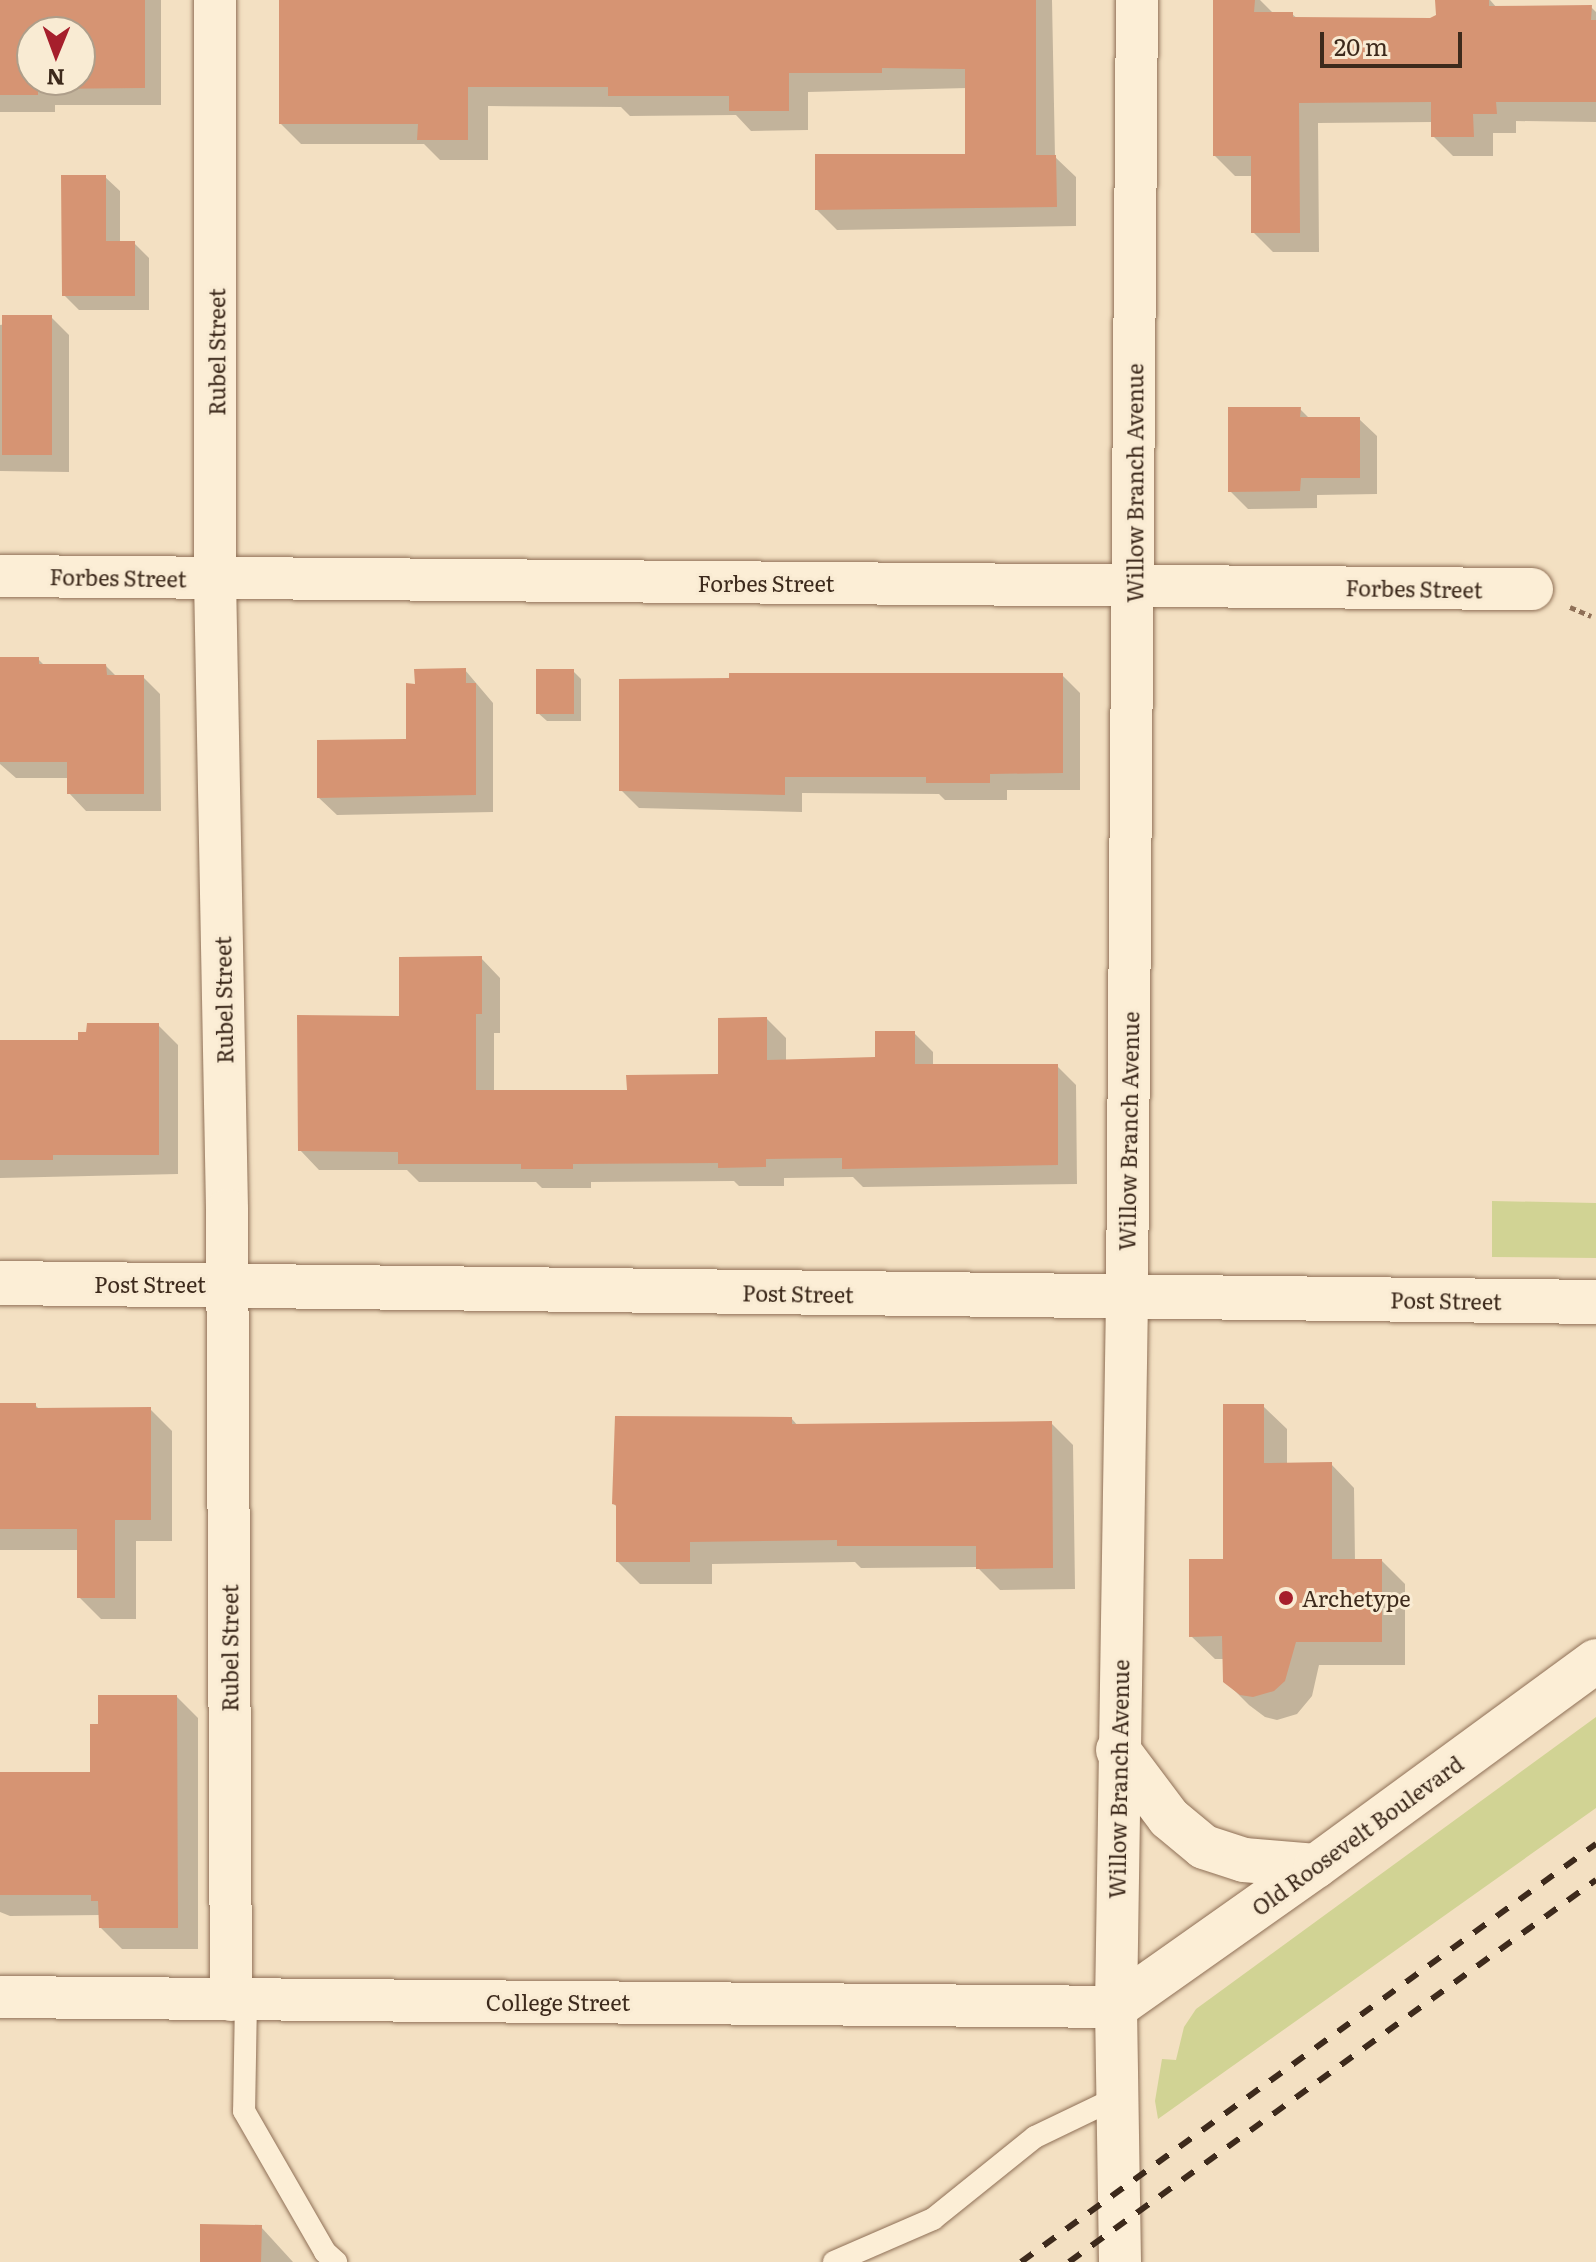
<!DOCTYPE html>
<style>
body{margin:0}
#map{position:relative;width:1596px;height:2262px;overflow:hidden;background:#f3e0c2;font-family:Literata,serif}
div>[style]{position:absolute}
.green>*{inset:0;background:#d1d394}
.shadow>*{inset:0;background:#0003}
.building>*{inset:0;background:#d69473}
.path>*{height:5px;margin-top:-2.5px;transform-origin:0;background:repeating-linear-gradient(90deg,#8f7057 0 6px,transparent 0 10px)}
.roads{filter:drop-shadow(0 0 2px #8f7057) drop-shadow(0 0 2px #8f7057)}
.lane>*{height:22px;margin:-11px;padding:0 11px;transform-origin:11px;border-radius:11px;background:#fceed6}
.street>*{height:42px;margin:-21px;padding:0 21px;transform-origin:21px;border-radius:21px;background:#fceed6}
.secondary>*{height:44px;margin:-22px;padding:0 22px;transform-origin:22px;border-radius:22px;background:#fceed6}
.rail>*{height:6px;margin-top:-3px;transform-origin:0;background:repeating-linear-gradient(90deg,#3d2a1c 0 14px,transparent 0 28px)}
.dots>*{width:22px;height:22px;translate:-50% -50%;box-sizing:border-box;border:4px solid #f9ebd3;border-radius:50%}
span{translate:-50% -50%;white-space:nowrap;text-align:center;line-height:1.15;-webkit-text-stroke:6px #f9ebd3;paint-order:stroke}
.street-label{font-size:22px;color:#3d2a1c}
.poi-label{font-size:22px;color:#3d2a1c}
.left{translate:0 -50%;text-align:left}
.north{position:absolute;left:16px;top:16px;width:80px;height:80px;box-sizing:border-box;background:#f9ebd3;border:2px solid #ae9e8a;border-radius:50%;rotate:181deg;font-size:22px;font-weight:700;line-height:32px;text-align:center;color:#3d2a1c}
.north::after{content:'';display:block;margin:auto;width:28px;height:36px;background:#a61f2c;clip-path:polygon(50% 0,100% 100%,50% 72%,0 100%)}
.scale{position:absolute;left:1320px;top:32px;width:142px;height:36px;box-sizing:border-box;border:4px solid #3d2a1c;border-top:0;padding-left:10px;font-size:24px;line-height:28px;white-space:nowrap;color:#3d2a1c;-webkit-text-stroke:6px #f9ebd3;paint-order:stroke}
</style>
<div id="map">
<div class="green">
<i style="clip-path:polygon(1492px 1201px,1596px 1203px,1596px 1258px,1492px 1257px)"></i>
<i style="clip-path:polygon(1596px 1717px,1596px 1808px,1158px 2119px,1155px 2101px,1162px 2059px,1176px 2060px,1184px 2027px,1196px 2009px)"></i>
</div>
<div class="shadow">
<i style="clip-path:polygon(evenodd,0 0,161px 0,161px 105px,55px 105px,55px 112px,0 112px,0 0,32px 32px,80px 32px,80px 80px,32px 80px,32px 32px)"></i>
<i style="clip-path:polygon(281px 0,1052px 0,1055px 157px,1076px 177px,1076px 226px,837px 230px,817px 210px,967px 156px,967px 88px,808px 92px,808px 130px,751px 131px,736px 115px,630px 116px,621px 107px,488px 106px,488px 160px,440px 160px,424px 144px,301px 144px,281px 124px)"></i>
<i style="clip-path:polygon(1215px 0,1260px 0,1274px 14px,1292px 14px,1298px 19px,1431px 20px,1438px 17px,1437px 0,1490px 0,1497px 8px,1591px 7px,1596px 12px,1596px 122px,1516px 121px,1516px 133px,1493px 133px,1493px 156px,1453px 156px,1433px 136px,1433px 122px,1318px 123px,1319px 252px,1273px 252px,1253px 232px,1253px 176px,1235px 176px,1215px 156px)"></i>
<i style="clip-path:polygon(105px 177px,120px 191px,120px 243px,134px 243px,149px 258px,149px 310px,79px 310px,64px 295px)"></i>
<i style="clip-path:polygon(51px 317px,69px 335px,69px 472px,0 471px,0 325px)"></i>
<i style="clip-path:polygon(1300px 409px,1310px 419px,1359px 419px,1377px 436px,1377px 494px,1317px 495px,1317px 508px,1248px 509px,1230px 491px)"></i>
<i style="clip-path:polygon(0 659px,38px 659px,45px 666px,106px 666px,117px 677px,143px 677px,160px 694px,161px 811px,86px 811px,69px 793px,69px 778px,16px 778px,0 764px)"></i>
<i style="clip-path:polygon(465px 670px,493px 703px,493px 812px,337px 815px,319px 798px,408px 741px,417px 686px)"></i>
<i style="clip-path:polygon(573px 671px,581px 679px,581px 721px,547px 721px,538px 713px)"></i>
<i style="clip-path:polygon(1062px 675px,1080px 693px,1080px 790px,1007px 790px,1007px 800px,945px 800px,939px 794px,802px 793px,802px 812px,639px 808px,621px 790px)"></i>
<i style="clip-path:polygon(481px 958px,500px 978px,500px 1033px,494px 1033px,494px 1092px,629px 1092px,720px 1076px,767px 1019px,786px 1038px,786px 1062px,877px 1059px,914px 1033px,933px 1052px,933px 1066px,1057px 1066px,1076px 1085px,1077px 1184px,863px 1187px,853px 1177px,784px 1178px,784px 1186px,739px 1186px,734px 1181px,591px 1182px,591px 1188px,542px 1188px,536px 1182px,419px 1182px,407px 1170px,319px 1170px,300px 1150px,401px 1018px)"></i>
<i style="clip-path:polygon(158px 1025px,178px 1045px,178px 1174px,0 1178px,0 1042px,80px 1042px,88px 1034px)"></i>
<i style="clip-path:polygon(0 1405px,35px 1405px,40px 1410px,150px 1409px,172px 1431px,172px 1541px,136px 1541px,136px 1619px,101px 1619px,79px 1597px,79px 1550px,0 1550px)"></i>
<i style="clip-path:polygon(1263px 1406px,1287px 1429px,1287px 1464px,1331px 1464px,1354px 1488px,1355px 1561px,1382px 1561px,1405px 1584px,1405px 1665px,1319px 1665px,1312px 1696px,1297px 1714px,1277px 1720px,1265px 1717px,1249px 1705px,1225px 1681px,1225px 1659px,1215px 1659px,1191px 1636px,1225px 1561px)"></i>
<i style="clip-path:polygon(792px 1419px,798px 1426px,1051px 1423px,1073px 1445px,1075px 1589px,1000px 1590px,977px 1567px,861px 1568px,855px 1562px,712px 1564px,712px 1584px,640px 1584px,618px 1562px,618px 1508px,614px 1504px)"></i>
<i style="clip-path:polygon(177px 1697px,198px 1718px,198px 1949px,122px 1949px,101px 1928px,101px 1915px,10px 1916px,0 1912px,0 1774px,92px 1774px,100px 1726px)"></i>
<i style="clip-path:polygon(261px 2227px,293px 2262px,202px 2262px)"></i>
</div>
<div class="building">
<i style="clip-path:polygon(evenodd,0 0,145px 0,145px 88px,38px 89px,38px 95px,0 95px,0 0,32px 32px,80px 32px,80px 80px,32px 80px,32px 32px)"></i>
<i style="clip-path:polygon(279px 0,1036px 0,1036px 155px,1056px 155px,1057px 207px,815px 210px,815px 154px,965px 154px,965px 69px,882px 68px,882px 73px,789px 73px,789px 111px,729px 111px,729px 96px,608px 96px,608px 87px,468px 87px,468px 140px,417px 140px,418px 124px,279px 124px)"></i>
<i style="clip-path:polygon(1213px 0,1255px 0,1254px 12px,1293px 12px,1293px 17px,1430px 18px,1436px 15px,1435px 0,1489px 0,1489px 6px,1592px 5px,1591px 20px,1596px 20px,1596px 102px,1496px 102px,1497px 114px,1473px 114px,1474px 137px,1431px 137px,1431px 102px,1299px 103px,1300px 233px,1251px 233px,1251px 156px,1213px 156px)"></i>
<i style="clip-path:polygon(61px 175px,106px 175px,106px 241px,135px 241px,135px 296px,62px 296px)"></i>
<i style="clip-path:polygon(2px 315px,52px 315px,52px 455px,2px 455px)"></i>
<i style="clip-path:polygon(1228px 407px,1301px 407px,1300px 417px,1360px 417px,1360px 478px,1301px 478px,1300px 491px,1228px 492px)"></i>
<i style="clip-path:polygon(0 657px,39px 657px,39px 664px,106px 664px,107px 675px,144px 675px,144px 794px,67px 794px,67px 762px,0 762px)"></i>
<i style="clip-path:polygon(466px 668px,466px 683px,476px 683px,476px 795px,317px 798px,317px 740px,406px 739px,406px 683px,415px 684px,414px 669px)"></i>
<i style="clip-path:polygon(536px 669px,574px 669px,574px 714px,536px 714px)"></i>
<i style="clip-path:polygon(729px 673px,1063px 673px,1063px 773px,990px 774px,990px 783px,926px 783px,926px 777px,785px 777px,785px 795px,619px 791px,619px 679px,729px 678px)"></i>
<i style="clip-path:polygon(482px 956px,482px 1014px,476px 1014px,476px 1090px,627px 1090px,626px 1075px,718px 1074px,718px 1018px,767px 1017px,767px 1060px,875px 1057px,875px 1031px,915px 1031px,915px 1064px,1058px 1064px,1058px 1165px,842px 1169px,842px 1158px,766px 1159px,766px 1167px,718px 1168px,718px 1163px,573px 1164px,573px 1169px,521px 1169px,521px 1164px,398px 1164px,398px 1152px,298px 1151px,297px 1015px,399px 1016px,399px 957px)"></i>
<i style="clip-path:polygon(87px 1023px,159px 1023px,159px 1155px,53px 1155px,53px 1160px,0 1160px,0 1040px,78px 1040px,78px 1032px,86px 1032px)"></i>
<i style="clip-path:polygon(0 1403px,36px 1403px,36px 1408px,151px 1407px,151px 1520px,115px 1520px,115px 1598px,77px 1598px,77px 1529px,0 1529px)"></i>
<i style="clip-path:polygon(1223px 1404px,1264px 1404px,1264px 1463px,1332px 1462px,1332px 1559px,1382px 1559px,1382px 1642px,1296px 1642px,1285px 1681px,1274px 1691px,1253px 1697px,1240px 1695px,1223px 1682px,1222px 1636px,1189px 1637px,1189px 1559px,1223px 1559px)"></i>
<i style="clip-path:polygon(615px 1416px,792px 1417px,792px 1424px,1052px 1421px,1053px 1568px,976px 1569px,976px 1546px,837px 1546px,837px 1540px,690px 1542px,690px 1562px,616px 1562px,616px 1505px,612px 1504px)"></i>
<i style="clip-path:polygon(98px 1695px,177px 1695px,178px 1928px,99px 1928px,98px 1901px,91px 1901px,91px 1895px,0 1895px,0 1772px,90px 1772px,90px 1724px,98px 1724px)"></i>
<i style="clip-path:polygon(200px 2224px,262px 2225px,261px 2262px,200px 2262px)"></i>
</div>
<div class="path">
<i style="left:1570px;top:607px;width:23px;rotate:23deg"></i>
</div>
<div class="roads">
<div class="lane">
<i style="left:246px;top:2000px;width:111px;rotate:91deg"></i>
<i style="left:244px;top:2111px;width:163px;rotate:60.1deg"></i>
<i style="left:325px;top:2252px;width:15px;rotate:42deg"></i>
<i style="left:834px;top:2262px;width:108px;rotate:-23.5deg"></i>
<i style="left:933px;top:2219px;width:131px;rotate:-38.8deg"></i>
<i style="left:1035px;top:2137px;width:92px;rotate:-25.7deg"></i>
</div>
<div class="street">
<i style="left:215px;top:0;width:578px;rotate:90deg"></i>
<i style="left:215px;top:578px;width:632px;rotate:88.91deg"></i>
<i style="left:227px;top:1210px;width:790px;rotate:89.71deg"></i>
<i style="left:0;top:576px;width:1532px;rotate:0.49deg"></i>
<i style="left:0;top:1997px;width:1116px;rotate:0.51deg"></i>
<i style="left:1120px;top:2262px;width:255px;rotate:-90.9deg"></i>
<i style="left:1116px;top:2007px;width:710px;rotate:-89.11deg"></i>
<i style="left:1127px;top:1297px;width:1297px;rotate:-89.56deg"></i>
</div>
<div class="secondary">
<i style="left:0;top:1283px;width:1596px;rotate:0.68deg"></i>
<i style="left:1118px;top:1750px;width:85px;rotate:53.1deg"></i>
<i style="left:1169px;top:1818px;width:45px;rotate:39.6deg"></i>
<i style="left:1204px;top:1847px;width:42px;rotate:18deg"></i>
<i style="left:1244px;top:1860px;width:72px;rotate:4.8deg"></i>
<i style="left:1116px;top:2007px;width:245px;rotate:-35.2deg"></i>
<i style="left:1316px;top:1866px;width:347px;rotate:-36.2deg"></i>
</div>
</div>
<div class="rail">
<i style="left:1021px;top:2262px;width:711px;rotate:-36.02deg"></i>
<i style="left:1069px;top:2262px;width:651px;rotate:-35.94deg"></i>
</div>
<div class="dots">
<i style="left:1286px;top:1598px;background:#a61f2c"></i>
</div>
<div class="street-label">
<span style="left:216px;top:352px;rotate:-90deg">Rubel Street</span>
<span style="left:1134px;top:483px;rotate:-90deg">Willow Branch Avenue</span>
<span style="left:118px;top:577px;rotate:1deg">Forbes Street</span>
<span style="left:766px;top:583px">Forbes Street</span>
<span style="left:1414px;top:588px;rotate:1deg">Forbes Street</span>
<span style="left:223px;top:1000px;rotate:-91deg">Rubel Street</span>
<span style="left:1128px;top:1131px;rotate:-89deg">Willow Branch Avenue</span>
<span style="left:150px;top:1284px">Post Street</span>
<span style="left:798px;top:1293px;rotate:1deg">Post Street</span>
<span style="left:1446px;top:1300px;rotate:1deg">Post Street</span>
<span style="left:229px;top:1648px;rotate:-90deg">Rubel Street</span>
<span style="left:1118px;top:1779px;rotate:-89deg">Willow Branch Avenue</span>
<span style="left:1357px;top:1835px;rotate:-36deg">Old Roosevelt Boulevard</span>
<span style="left:558px;top:2002px">College Street</span>
</div>
<div class="poi-label">
<span class="left" style="left:1302px;top:1598px">Archetype</span>
</div>
<div class="north">N</div>
<div class="scale">20 m</div>
</div>
